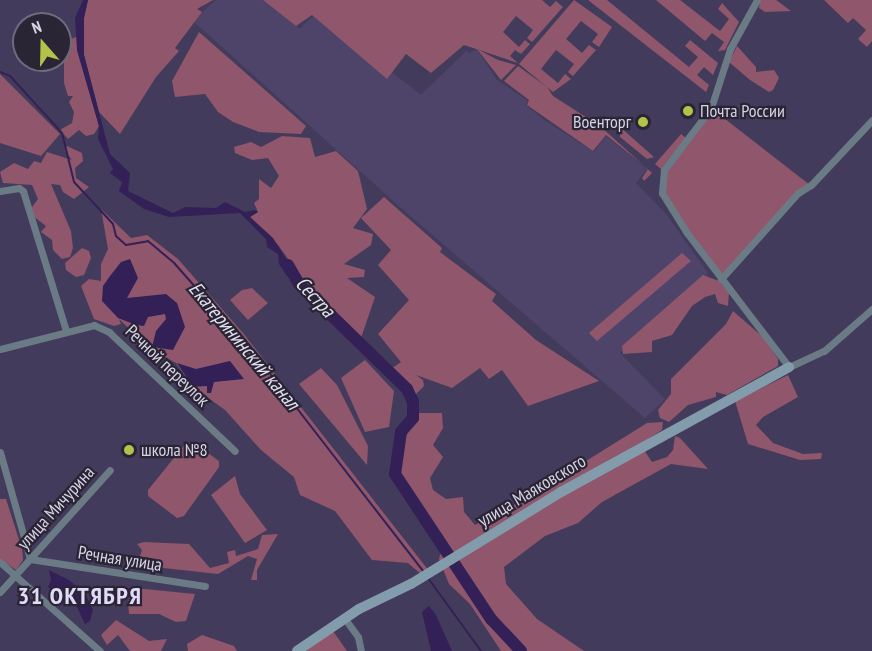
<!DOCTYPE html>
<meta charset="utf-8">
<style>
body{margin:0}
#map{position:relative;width:872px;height:651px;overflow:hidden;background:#433b5b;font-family:"PT Sans Narrow",sans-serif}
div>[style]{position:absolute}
.built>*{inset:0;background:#4e446a}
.green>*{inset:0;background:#90566c}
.water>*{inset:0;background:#322057}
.stream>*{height:2px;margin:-1px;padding:0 1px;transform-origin:1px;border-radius:1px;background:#322057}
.river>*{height:12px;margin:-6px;padding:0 6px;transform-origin:6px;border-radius:6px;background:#322057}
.street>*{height:7px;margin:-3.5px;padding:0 3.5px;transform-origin:3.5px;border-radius:3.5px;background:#6b7b86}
.secondary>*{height:10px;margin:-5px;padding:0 5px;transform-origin:5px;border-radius:5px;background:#829cab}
.dots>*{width:16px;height:16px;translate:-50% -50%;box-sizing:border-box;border:3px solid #292534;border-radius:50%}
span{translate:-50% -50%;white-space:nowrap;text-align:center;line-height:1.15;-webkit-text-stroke:4.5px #292534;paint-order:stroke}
.poi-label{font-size:18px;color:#d7d2e6}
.left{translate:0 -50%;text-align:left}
.right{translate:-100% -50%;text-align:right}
.street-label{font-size:18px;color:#d7d2e6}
.water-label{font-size:20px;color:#e4e1f3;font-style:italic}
.district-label{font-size:24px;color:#e1dafa;font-weight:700;letter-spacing:1.5px}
.north{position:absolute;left:12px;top:12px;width:60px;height:60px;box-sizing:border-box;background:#292534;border:2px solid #6f6a7b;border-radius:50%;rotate:340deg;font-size:16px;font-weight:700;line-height:24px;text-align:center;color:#d7d2e6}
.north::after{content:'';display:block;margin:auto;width:21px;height:27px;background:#b4c24a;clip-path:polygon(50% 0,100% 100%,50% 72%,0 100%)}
</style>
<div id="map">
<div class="built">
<i style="clip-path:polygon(216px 0,263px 0,300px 29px,316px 13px,421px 95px,466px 51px,470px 53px,477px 49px,497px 80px,528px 101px,526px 105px,544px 120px,594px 152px,606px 136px,647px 169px,636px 183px,666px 214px,708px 273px,620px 353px,665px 399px,645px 418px,400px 207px,193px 21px)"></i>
</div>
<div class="green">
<i style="clip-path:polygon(88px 0,213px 0,197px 9px,202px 12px,175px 48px,179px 51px,156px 77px,120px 134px,99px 112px,84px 55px,84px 18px)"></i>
<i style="clip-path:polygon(263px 0,542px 0,550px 7px,556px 1px,563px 7px,532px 42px,527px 38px,533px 30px,516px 16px,503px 32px,519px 47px,525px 40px,530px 44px,521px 54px,515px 50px,510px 56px,518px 63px,464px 45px,431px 73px,406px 54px,387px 79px,312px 15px,296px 26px)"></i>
<i style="clip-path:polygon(574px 0,612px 27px,599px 47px,592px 42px,598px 34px,581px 21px,566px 39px,582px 53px,589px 45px,596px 50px,573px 76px,568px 72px,574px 64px,556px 50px,541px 69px,558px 83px,565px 74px,571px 79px,553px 92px,519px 64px)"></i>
<i style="clip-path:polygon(588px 0,607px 0,689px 67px,698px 57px,685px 46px,690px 40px,718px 63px,713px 75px,704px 67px,697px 75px,709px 85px,706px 92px)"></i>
<i style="clip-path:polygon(656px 0,680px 0,720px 31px,729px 19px,718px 9px,722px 3px,739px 22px,725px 50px,718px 51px,724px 42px,712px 33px,705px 41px)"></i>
<i style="clip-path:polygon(760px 0,776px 0,791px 11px,765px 12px,759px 8px)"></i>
<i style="clip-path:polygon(824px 0,872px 0,872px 41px,867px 47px,858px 39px,866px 30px,853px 18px,848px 23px)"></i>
<i style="clip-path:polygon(199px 32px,306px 126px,301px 134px,259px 132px,233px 122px,218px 112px,205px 94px,175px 97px,172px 81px)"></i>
<i style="clip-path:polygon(78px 36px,77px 50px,99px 126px,94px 134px,86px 136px,79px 130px,68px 139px,60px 130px,72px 123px,74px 112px,69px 102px,73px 96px,68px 96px,64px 83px,64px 49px,68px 49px,67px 41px)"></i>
<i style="clip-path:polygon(737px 46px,756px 67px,756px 72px,774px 70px,779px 78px,773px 90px,769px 92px,750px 80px,729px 62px)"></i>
<i style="clip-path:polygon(477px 49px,498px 60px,516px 65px,501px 80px)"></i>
<i style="clip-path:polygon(518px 66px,547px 87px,553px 96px,600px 126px,652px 173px,644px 181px,642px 178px,648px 169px,606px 135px,593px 151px,527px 105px,529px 100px,504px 81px)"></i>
<i style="clip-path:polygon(0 74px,60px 134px,41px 156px,0 143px)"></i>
<i style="clip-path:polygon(711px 108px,810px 185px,721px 278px,663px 193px,665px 171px)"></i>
<i style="clip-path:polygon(620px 127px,654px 157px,647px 159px,620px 137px)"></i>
<i style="clip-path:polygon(681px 134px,686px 138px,661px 169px,655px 164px)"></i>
<i style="clip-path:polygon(282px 136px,310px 138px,315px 157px,336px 151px,358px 171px,367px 209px,353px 228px,373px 234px,371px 245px,344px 264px,365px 270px,364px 277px,347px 278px,375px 297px,361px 338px,300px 280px,302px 278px,278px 245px,250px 217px,258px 212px,254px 203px,259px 199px,259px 179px,271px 188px,279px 176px,268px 158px,252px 160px,235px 153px,234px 147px,251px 142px,261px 147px)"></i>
<i style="clip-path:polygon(67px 146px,82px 153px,83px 161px,75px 168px,76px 178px,89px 187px,74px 199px,63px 192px,60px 185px,51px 184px,71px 231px,73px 248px,70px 257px,62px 259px,53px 250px,52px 240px,41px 232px,46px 226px,33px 216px,32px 207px,38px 199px,32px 185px,3px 183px,0 172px,14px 163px,28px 169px,34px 161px,41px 163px,47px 152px,72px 160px,65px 151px)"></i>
<i style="clip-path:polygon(384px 197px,442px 248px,440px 252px,496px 294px,492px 301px,536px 340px,599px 381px,528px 406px,502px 370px,489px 379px,480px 368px,452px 388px,416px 375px,423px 380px,424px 386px,415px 395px,418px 413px,442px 413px,443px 428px,433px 445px,443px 457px,430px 478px,433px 490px,446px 499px,463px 497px,464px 512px,475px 525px,525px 499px,647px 423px,663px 422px,662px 430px,640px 444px,652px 462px,667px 457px,673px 450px,675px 436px,680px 438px,708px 469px,671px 464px,602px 502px,578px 523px,545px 536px,504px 567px,506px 584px,537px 619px,584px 651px,501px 651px,470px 604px,449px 584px,439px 559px,442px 548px,395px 474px,401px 432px,413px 418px,413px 402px,407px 388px,388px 371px,401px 362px,378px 334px,409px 300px,378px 265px,391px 250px,361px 218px)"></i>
<i style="clip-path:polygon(101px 209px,131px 238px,147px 235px,178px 259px,243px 333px,429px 571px,422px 575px,408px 563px,372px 560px,335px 511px,300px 495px,294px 477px,261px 450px,225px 410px,193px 387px,176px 363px,151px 349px,119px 319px,121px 324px,114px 326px,94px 319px,81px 286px,89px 279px,101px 281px,101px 264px,108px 249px)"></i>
<i style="clip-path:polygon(82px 248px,89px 251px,91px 258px,84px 275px,76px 277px,66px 270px,65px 263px)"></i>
<i style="clip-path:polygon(682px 253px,691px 261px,597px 341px,589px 333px)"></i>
<i style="clip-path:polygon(703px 275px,719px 281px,729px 293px,728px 306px,718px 303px,715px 294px,705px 297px,692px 306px,672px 335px,652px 341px,652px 352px,623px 354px,622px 346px)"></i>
<i style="clip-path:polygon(252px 288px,268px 303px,248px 320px,230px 300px,242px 290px)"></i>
<i style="clip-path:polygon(733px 311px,764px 338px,778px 359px,778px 366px,727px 395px,716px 392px,716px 397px,688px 405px,669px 422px,660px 418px,658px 410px,671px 394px,671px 379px,726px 324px)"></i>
<i style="clip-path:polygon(365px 360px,394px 391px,389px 427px,365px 432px,341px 378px)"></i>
<i style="clip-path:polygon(321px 368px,337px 385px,368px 446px,367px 465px,299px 384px)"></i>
<i style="clip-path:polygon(788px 375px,798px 397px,763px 417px,756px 425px,773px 443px,803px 454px,822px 453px,821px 459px,800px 460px,748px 444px,735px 401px)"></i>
<i style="clip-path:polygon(193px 442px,219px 461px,219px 467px,184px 516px,177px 518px,148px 496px,148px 490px,186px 443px)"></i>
<i style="clip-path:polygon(235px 476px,240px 494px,267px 530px,245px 543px,211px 495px)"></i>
<i style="clip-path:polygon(0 499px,6px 499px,22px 549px,23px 560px,16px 570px,0 559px)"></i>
<i style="clip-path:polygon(278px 534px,257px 570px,257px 580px,251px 580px,257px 559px,248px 556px,218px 574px,137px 565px,142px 550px,137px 544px,144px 542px,189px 544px,210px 568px,229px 563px,227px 552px,235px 550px,236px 556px,258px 549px,262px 535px)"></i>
<i style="clip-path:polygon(135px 588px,195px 594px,186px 621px,176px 622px,159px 614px,129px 614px,128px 601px)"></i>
<i style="clip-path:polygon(116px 620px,149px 641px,167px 639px,161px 651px,130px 651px,118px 635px,107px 645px,101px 635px)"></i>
<i style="clip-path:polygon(333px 631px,347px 651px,306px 651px)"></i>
<i style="clip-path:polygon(202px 635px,234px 646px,237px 651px,188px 651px,187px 644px)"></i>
</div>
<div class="water">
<i style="clip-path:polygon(83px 0,88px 0,84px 18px,84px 55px,110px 154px,130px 173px,128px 191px,173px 213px,185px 207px,216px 208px,225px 202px,245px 212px,255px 210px,258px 212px,250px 217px,273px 238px,294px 271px,302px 278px,287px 276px,279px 264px,278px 254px,267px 247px,266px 239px,240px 213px,169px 217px,144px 209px,119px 191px,122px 182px,110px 173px,113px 169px,98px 139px,99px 126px,77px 50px,75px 18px)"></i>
<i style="clip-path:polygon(130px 259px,138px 278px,127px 298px,166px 294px,177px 303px,185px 327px,173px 350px,152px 347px,156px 331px,166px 319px,165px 314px,148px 317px,144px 326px,136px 325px,118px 318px,102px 301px,103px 286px,110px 276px,121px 262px)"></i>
<i style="clip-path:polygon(230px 361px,244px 379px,214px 382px,211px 393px,207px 393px,207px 386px,193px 387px,177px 363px,196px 369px)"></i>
<i style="clip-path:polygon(49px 570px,69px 580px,85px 593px,93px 610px,90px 621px,85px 624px,76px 605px,48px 587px,51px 580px)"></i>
<i style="clip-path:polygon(429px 606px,436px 615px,452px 651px,431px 651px,422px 612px)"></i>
</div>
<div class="stream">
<i style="left:0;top:72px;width:11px;rotate:22deg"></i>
<i style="left:10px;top:76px;width:77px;rotate:47.6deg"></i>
<i style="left:62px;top:133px;width:50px;rotate:76.2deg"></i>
<i style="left:74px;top:182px;width:57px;rotate:47.1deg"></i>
<i style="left:113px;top:224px;width:12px;rotate:76deg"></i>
<i style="left:116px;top:236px;width:13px;rotate:42deg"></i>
<i style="left:126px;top:245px;width:22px;rotate:-10deg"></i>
<i style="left:148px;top:241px;width:35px;rotate:40deg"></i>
<i style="left:175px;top:264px;width:130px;rotate:48.7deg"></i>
<i style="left:261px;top:362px;width:264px;rotate:52.2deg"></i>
<i style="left:428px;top:578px;width:90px;rotate:54deg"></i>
</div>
<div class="river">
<i style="left:288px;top:265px;width:22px;rotate:60deg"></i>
<i style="left:299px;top:284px;width:151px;rotate:44.2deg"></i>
<i style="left:407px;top:389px;width:14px;rotate:65deg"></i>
<i style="left:413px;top:402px;width:16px;rotate:90deg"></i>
<i style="left:413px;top:418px;width:18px;rotate:131deg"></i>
<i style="left:401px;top:432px;width:42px;rotate:98.1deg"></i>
<i style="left:395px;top:474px;width:174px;rotate:56.5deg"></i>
<i style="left:491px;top:619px;width:44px;rotate:46.8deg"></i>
</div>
<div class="street">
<i style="left:757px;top:0;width:56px;rotate:118.9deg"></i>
<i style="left:730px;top:49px;width:62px;rotate:107.9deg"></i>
<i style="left:711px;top:108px;width:78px;rotate:127.2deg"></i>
<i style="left:664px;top:170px;width:23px;rotate:95deg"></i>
<i style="left:662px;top:193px;width:47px;rotate:58deg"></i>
<i style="left:687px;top:233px;width:168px;rotate:52.7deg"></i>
<i style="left:789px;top:367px;width:38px;rotate:-25deg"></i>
<i style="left:824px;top:351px;width:64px;rotate:-41.2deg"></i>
<i style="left:0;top:191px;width:19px;rotate:-9deg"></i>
<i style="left:19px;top:188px;width:5px;rotate:37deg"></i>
<i style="left:23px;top:191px;width:146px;rotate:72.9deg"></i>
<i style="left:721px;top:279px;width:115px;rotate:-48.2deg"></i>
<i style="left:798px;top:193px;width:15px;rotate:-32deg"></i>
<i style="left:811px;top:185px;width:89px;rotate:-46.8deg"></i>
<i style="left:0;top:349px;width:97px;rotate:-14.3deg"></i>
<i style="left:94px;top:325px;width:17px;rotate:25deg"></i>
<i style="left:109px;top:332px;width:173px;rotate:43.4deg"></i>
<i style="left:0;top:452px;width:111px;rotate:74.3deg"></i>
<i style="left:30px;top:559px;width:177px;rotate:8.8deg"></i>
<i style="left:0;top:562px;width:134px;rotate:41.7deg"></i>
<i style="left:0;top:592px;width:164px;rotate:-48deg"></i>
<i style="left:345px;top:619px;width:22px;rotate:54deg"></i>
<i style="left:358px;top:637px;width:14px;rotate:78deg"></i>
</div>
<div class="secondary">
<i style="left:297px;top:651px;width:75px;rotate:-34.1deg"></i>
<i style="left:359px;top:609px;width:58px;rotate:-25.7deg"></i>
<i style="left:411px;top:584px;width:176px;rotate:-31.5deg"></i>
<i style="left:561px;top:492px;width:260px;rotate:-28.7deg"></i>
</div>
<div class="dots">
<i style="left:688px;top:111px;background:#b4c24a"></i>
<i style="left:643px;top:122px;background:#b4c24a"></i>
<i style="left:129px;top:450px;background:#b4c24a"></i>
</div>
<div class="poi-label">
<span class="left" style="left:700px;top:111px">Почта России</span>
<span class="right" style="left:631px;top:122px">Военторг</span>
<span class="left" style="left:141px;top:450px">школа №8</span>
</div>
<div class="street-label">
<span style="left:167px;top:366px;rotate:44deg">Речной переулок</span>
<span style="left:532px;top:491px;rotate:-31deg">улица Маяковского</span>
<span style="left:56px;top:508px;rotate:-48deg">улица Мичурина</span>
<span style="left:120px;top:559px;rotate:9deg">Речная улица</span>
</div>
<div class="water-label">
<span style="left:315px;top:297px;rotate:47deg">Сестра</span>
<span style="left:244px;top:346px;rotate:50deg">Екатерининский канал</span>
</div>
<div class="district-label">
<span style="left:80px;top:596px">31 ОКТЯБРЯ</span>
</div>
<div class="north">N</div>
</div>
